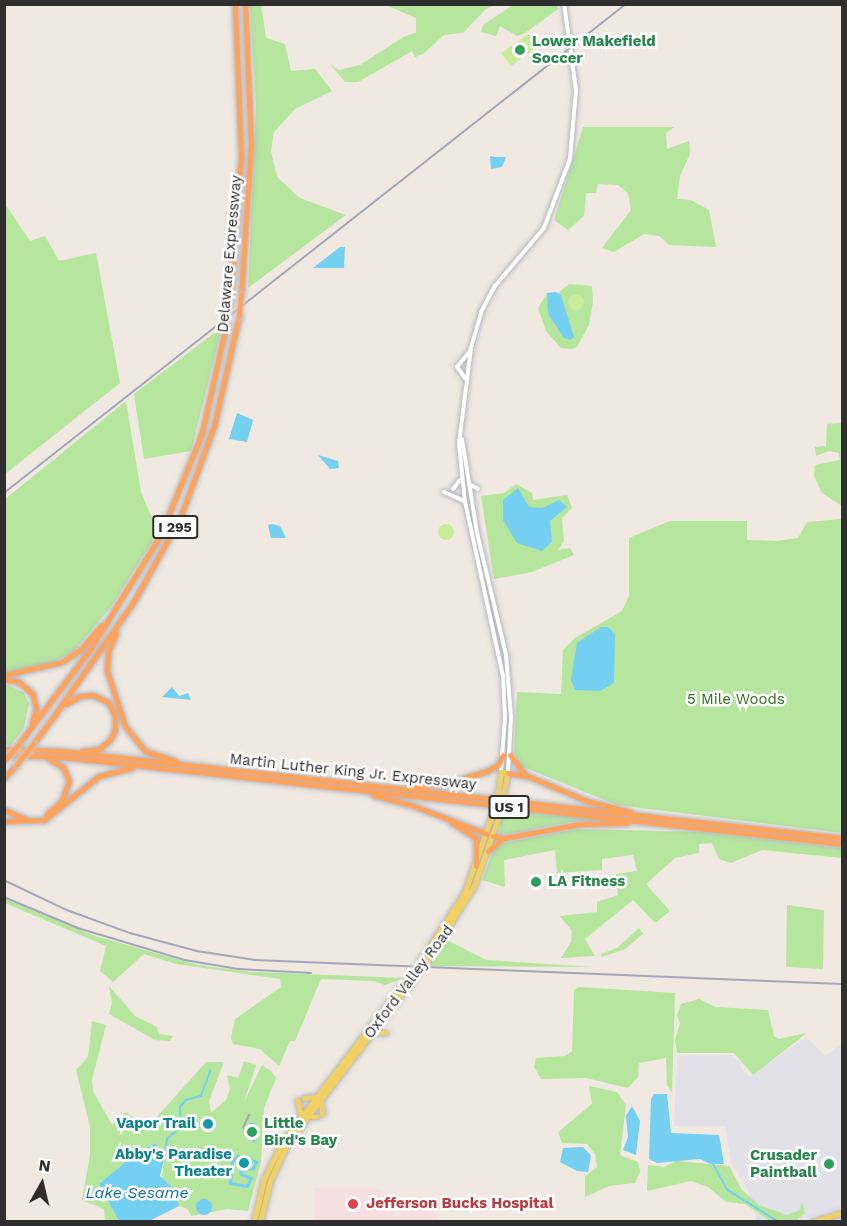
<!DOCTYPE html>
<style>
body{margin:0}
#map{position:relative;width:847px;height:1226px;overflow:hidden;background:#efe9e1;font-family:"Work Sans",sans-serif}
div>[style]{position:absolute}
.industrial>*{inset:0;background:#e3e1e8}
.medical>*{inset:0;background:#f5dfe0}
.green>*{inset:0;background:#b6e59e}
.pitch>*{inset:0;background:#c9ec9a}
.round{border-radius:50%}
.water>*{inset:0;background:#75cff0}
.stream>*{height:1.5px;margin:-0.75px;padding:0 0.75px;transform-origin:0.75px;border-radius:0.75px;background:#75cff0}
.canal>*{height:3px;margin:-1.5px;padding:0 1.5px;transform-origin:1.5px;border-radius:1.5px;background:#75cff0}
.roads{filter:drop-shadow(0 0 2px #b4b7c1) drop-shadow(0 0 2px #b4b7c1)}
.secondary>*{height:4px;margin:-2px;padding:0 2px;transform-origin:2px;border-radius:2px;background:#fff}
.primary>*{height:4.5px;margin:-2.25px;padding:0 2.25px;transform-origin:2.25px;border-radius:2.25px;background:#f2d163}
.highway>*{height:5px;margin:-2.5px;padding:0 2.5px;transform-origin:2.5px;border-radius:2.5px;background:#ffa35c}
.rail>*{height:1.5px;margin:-0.75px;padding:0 0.75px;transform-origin:0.75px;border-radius:0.75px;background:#a3a6b8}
.bridges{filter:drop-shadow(0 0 2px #c9c9c9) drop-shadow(0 0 2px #c9c9c9)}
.primary-bridge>*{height:4.5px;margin:-2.25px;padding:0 2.25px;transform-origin:2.25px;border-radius:2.25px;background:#f2d163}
.highway-bridge>*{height:5px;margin:-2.5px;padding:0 2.5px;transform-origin:2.5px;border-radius:2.5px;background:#ffa35c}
.dots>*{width:16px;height:16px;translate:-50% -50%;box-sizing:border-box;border:3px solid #fff;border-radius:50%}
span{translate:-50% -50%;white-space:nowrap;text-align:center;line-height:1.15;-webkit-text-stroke:5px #fff;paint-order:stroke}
.shield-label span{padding:2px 4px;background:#fff;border:2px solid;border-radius:4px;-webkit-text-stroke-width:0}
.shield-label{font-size:14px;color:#2e2e2e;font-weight:700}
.leisure-label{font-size:15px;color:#27864d;font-weight:700}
.left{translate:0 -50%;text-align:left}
.right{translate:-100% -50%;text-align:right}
.street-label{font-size:15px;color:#2e2e2e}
.park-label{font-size:15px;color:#2c6e1b}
.culture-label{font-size:15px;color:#0d838f;font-weight:700}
.health-label{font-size:15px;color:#be3a42;font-weight:700}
.water-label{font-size:16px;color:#0d6fa3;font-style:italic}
.frame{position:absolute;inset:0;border:6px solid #2e2e2e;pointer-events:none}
.north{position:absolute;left:12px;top:1154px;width:60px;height:60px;-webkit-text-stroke:4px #fff;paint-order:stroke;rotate:8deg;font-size:16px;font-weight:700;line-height:24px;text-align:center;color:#2e2e2e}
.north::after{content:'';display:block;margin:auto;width:21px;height:27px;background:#2e2e2e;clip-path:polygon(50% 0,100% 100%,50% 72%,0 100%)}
</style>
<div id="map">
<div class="industrial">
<i style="clip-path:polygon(806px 1037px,825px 1056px,842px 1044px,842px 1207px,797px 1221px,757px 1221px,747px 1188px,731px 1162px,725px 1126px,674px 1126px,677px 1056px,732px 1055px,749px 1077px)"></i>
</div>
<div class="medical">
<i style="clip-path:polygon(315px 1188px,375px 1188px,391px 1197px,396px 1217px,412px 1201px,421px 1201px,438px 1206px,439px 1221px,314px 1221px)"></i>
</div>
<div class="green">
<i style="clip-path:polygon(261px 4px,266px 38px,285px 44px,291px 71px,315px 69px,332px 91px,295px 109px,274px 132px,271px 151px,277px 177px,300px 198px,346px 215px,248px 288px,256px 107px,250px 5px)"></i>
<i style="clip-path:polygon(386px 5px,495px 5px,486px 9px,463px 33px,444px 35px,423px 54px,415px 57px,412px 51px,358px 82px,345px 82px,330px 64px,339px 70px,360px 65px,405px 36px,416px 33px,416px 18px)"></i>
<i style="clip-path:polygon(513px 5px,557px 5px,558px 9px,525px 33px,517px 36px,500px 26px,496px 36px,481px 32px,483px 25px)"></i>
<i style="clip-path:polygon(583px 127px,674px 127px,666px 133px,667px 149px,689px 141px,690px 154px,680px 176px,677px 199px,691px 200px,709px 210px,716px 247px,669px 245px,659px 236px,644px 234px,614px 252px,602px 248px,631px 210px,628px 193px,618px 185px,598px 184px,596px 193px,586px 193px,584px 216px,568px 230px,554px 220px)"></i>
<i style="clip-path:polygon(5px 204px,30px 241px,45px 236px,59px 261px,96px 253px,120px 383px,5px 474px)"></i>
<i style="clip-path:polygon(569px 284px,592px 286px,593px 302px,589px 325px,577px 347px,572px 349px,561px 348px,546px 331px,538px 308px,547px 293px,558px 293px)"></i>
<i style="clip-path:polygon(222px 327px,191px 451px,144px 459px,134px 394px)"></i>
<i style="clip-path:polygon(126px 401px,141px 492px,158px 532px,111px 607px,73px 652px,53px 663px,5px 672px,5px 499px)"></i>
<i style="clip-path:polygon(842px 423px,842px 506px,822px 493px,814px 476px,815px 465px,840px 460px,839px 453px,829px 451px,816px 456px,815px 447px,826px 446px,827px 424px)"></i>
<i style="clip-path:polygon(516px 484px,532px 493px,533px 500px,567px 495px,572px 508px,562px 518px,564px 541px,558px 550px,570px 548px,574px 555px,532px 572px,494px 579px,481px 496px,504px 493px)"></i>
<i style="clip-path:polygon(842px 519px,842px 833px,617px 805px,521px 766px,514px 752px,517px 692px,561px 694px,563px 650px,575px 638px,622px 611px,629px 596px,629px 538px,670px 521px,747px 521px,747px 540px,776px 541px,798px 538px,807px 522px)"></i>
<i style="clip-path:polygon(5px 684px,23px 692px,29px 703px,24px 728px,11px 745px,5px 745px)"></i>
<i style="clip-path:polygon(503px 809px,604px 820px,569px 822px,499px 836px)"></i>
<i style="clip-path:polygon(577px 829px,703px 832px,842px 848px,842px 858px,762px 850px,731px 863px,719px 859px,712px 843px,699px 844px,699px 853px,675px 858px,646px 884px,670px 911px,655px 923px,633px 900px,585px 939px,595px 956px,561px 958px,571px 942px,572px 931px,560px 916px,597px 912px,597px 902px,618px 895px,616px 874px,637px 871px,633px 855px,602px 859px,602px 870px,557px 873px,555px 850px,504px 860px,505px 887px,482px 880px,494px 848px,503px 843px)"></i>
<i style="clip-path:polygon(5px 899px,95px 936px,198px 965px,251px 972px,404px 978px,385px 985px,374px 981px,321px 979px,295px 1041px,290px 1041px,279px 1066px,260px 1049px,233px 1044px,231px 1038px,235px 1019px,281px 987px,280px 979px,176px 964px,144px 954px,113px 982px,100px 971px,106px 946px,5px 903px)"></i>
<i style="clip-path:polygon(787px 905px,824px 910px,823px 969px,786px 967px)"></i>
<i style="clip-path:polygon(639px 928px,643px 934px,625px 949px,602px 957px,601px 954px,617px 948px)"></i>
<i style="clip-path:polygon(445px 939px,486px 960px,592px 967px,428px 966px)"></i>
<i style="clip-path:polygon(109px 986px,135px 1016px,157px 1027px,159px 1034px,173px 1036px,170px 1041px,155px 1040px,109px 1014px,112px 1003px)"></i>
<i style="clip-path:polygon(579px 987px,675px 993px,672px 1093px,667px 1085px,666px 1058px,639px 1063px,638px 1077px,628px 1088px,586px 1078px,541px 1079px,534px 1067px,536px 1058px,565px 1056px,572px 1051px,574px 990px)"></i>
<i style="clip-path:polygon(699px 999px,715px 1007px,768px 1010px,774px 1036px,779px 1039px,807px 1033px,753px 1075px,734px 1053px,677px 1053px,675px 1040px,680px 1023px,677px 1015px,681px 1004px)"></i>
<i style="clip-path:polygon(92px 1021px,106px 1025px,92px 1080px,93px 1091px,112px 1125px,126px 1112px,147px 1128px,206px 1062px,224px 1062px,209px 1101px,211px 1113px,226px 1100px,230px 1089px,227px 1075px,238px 1078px,244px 1061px,256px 1065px,244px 1102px,262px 1065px,271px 1071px,276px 1078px,264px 1108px,261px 1162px,248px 1211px,227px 1209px,191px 1216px,188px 1209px,179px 1206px,171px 1185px,162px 1180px,164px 1156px,156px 1143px,135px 1154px,99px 1184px,119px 1221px,105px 1221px,104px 1209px,82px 1200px,90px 1155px,90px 1127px,76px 1070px,88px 1057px)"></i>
<i style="clip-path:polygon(589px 1086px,617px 1092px,626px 1105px,620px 1155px,638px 1162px,640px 1172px,635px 1183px,609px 1186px,585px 1197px,585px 1176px,597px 1167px,595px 1154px,587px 1144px,562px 1143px,558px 1132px,592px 1104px)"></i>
<i style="clip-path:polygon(677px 1161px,729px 1166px,742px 1190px,759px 1205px,787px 1215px,800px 1210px,802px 1201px,805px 1213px,796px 1221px,770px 1221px,745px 1204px,726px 1202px,708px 1187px,691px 1181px,647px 1191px,648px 1165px,664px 1167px)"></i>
</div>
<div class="pitch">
<i style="clip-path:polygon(529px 34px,539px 46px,511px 66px,501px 53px)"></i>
<i class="round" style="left:568px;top:294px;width:16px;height:16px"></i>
<i class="round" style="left:438px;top:524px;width:16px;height:16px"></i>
</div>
<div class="water">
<i style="clip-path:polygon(490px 156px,495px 157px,506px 157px,502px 167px,491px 169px)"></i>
<i style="clip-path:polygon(340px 247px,345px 247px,344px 268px,313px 268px)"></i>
<i style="clip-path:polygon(556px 292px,561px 295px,574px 337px,570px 340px,564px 338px,548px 314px,547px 293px)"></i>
<i style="clip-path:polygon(237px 413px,253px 420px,247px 442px,229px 439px)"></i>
<i style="clip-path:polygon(318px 455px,338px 461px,339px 468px,330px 469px)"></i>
<i style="clip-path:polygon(518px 488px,529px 507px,542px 508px,559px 500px,567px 507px,550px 521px,552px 542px,542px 551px,517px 543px,503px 520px,503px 500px)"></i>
<i style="clip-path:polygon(272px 524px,280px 526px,286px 538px,271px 538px,268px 525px)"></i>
<i style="clip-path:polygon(601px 627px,608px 627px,615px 634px,614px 683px,600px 691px,575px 690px,571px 680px,577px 643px)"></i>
<i style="clip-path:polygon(172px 687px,179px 696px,188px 693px,191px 700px,162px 697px)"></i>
<i style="clip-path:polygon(667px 1094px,671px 1133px,719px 1135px,724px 1164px,710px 1164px,700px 1159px,657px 1163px,649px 1159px,651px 1099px,654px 1094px)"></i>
<i style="clip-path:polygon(632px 1106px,640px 1121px,636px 1155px,623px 1150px,628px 1137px,626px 1116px)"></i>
<i style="clip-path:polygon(250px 1122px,256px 1124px,255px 1143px,248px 1136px)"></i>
<i style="clip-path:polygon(156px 1143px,164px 1159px,160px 1176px,174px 1189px,179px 1206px,149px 1221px,119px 1221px,99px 1184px,135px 1154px)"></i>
<i style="clip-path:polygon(583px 1147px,591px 1156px,588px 1172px,577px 1171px,560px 1162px,563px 1148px)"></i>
<i class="round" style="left:196px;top:1199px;width:16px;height:16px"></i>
</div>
<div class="stream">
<i style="left:160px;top:1152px;width:6px;rotate:-18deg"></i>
<i style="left:166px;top:1150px;width:11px;rotate:-85deg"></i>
<i style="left:167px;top:1139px;width:18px;rotate:-41deg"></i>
<i style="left:181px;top:1127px;width:20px;rotate:-93deg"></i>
<i style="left:180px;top:1107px;width:9px;rotate:-49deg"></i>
<i style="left:186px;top:1100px;width:16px;rotate:-15deg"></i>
<i style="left:201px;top:1096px;width:27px;rotate:-70deg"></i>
<i style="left:714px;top:1165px;width:29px;rotate:61deg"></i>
<i style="left:728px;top:1190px;width:60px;rotate:32.1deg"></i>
</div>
<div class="canal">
<i style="left:238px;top:1156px;width:19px;rotate:18deg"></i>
<i style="left:256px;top:1162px;width:7px;rotate:117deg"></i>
<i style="left:253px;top:1168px;width:13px;rotate:171deg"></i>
<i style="left:240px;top:1170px;width:4px;rotate:76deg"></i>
<i style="left:241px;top:1174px;width:11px;rotate:22deg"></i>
<i style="left:251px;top:1178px;width:9px;rotate:117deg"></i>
<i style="left:247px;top:1186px;width:17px;rotate:-170deg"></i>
<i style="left:230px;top:1183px;width:23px;rotate:-85deg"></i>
<i style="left:232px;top:1160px;width:7px;rotate:-34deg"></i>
</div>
<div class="roads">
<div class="secondary">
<i style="left:465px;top:378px;width:14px;rotate:-126deg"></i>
<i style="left:457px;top:367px;width:19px;rotate:-51deg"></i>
<i style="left:462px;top:439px;width:95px;rotate:80.9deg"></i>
<i style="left:477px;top:533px;width:125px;rotate:76.6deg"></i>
<i style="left:506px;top:655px;width:62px;rotate:85.4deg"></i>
<i style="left:511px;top:717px;width:56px;rotate:93.1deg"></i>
<i style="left:469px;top:484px;width:10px;rotate:29deg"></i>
<i style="left:453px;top:489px;width:11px;rotate:-52deg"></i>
<i style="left:444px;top:492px;width:22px;rotate:24deg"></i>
<i style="left:501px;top:772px;width:55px;rotate:-85.8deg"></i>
<i style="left:505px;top:717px;width:41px;rotate:-92.8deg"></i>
<i style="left:503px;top:676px;width:178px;rotate:-102.3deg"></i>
<i style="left:465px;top:502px;width:58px;rotate:-95.9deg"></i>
<i style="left:459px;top:444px;width:97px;rotate:-82.9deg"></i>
<i style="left:471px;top:348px;width:37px;rotate:-74deg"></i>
<i style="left:481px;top:312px;width:30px;rotate:-62deg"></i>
<i style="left:495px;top:286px;width:76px;rotate:-49.8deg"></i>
<i style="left:544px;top:228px;width:74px;rotate:-69.4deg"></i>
<i style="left:570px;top:159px;width:69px;rotate:-85deg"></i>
<i style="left:576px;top:90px;width:87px;rotate:-97.9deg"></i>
</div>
<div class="primary">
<i style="left:498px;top:793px;width:21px;rotate:-82deg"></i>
<i style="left:501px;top:772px;width:7px;rotate:8deg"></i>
<i style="left:508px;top:773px;width:21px;rotate:101deg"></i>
<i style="left:421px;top:960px;width:81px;rotate:-57.1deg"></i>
<i style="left:465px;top:892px;width:85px;rotate:-70.7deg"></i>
<i style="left:427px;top:960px;width:88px;rotate:-57.6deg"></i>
<i style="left:474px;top:886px;width:77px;rotate:-70.4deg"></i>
<i style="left:373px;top:1033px;width:14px"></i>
<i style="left:304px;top:1098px;width:11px;rotate:-5deg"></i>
<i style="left:298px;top:1100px;width:14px;rotate:78deg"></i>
<i style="left:321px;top:1100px;width:14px;rotate:82deg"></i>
<i style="left:307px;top:1117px;width:11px"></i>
<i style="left:254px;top:1222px;width:44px;rotate:-76.9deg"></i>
<i style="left:264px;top:1179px;width:42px;rotate:-63.4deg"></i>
<i style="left:283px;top:1141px;width:198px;rotate:-52.6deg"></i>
<i style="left:260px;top:1222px;width:42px;rotate:-76.3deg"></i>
<i style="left:270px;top:1181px;width:41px;rotate:-65.3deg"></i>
<i style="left:287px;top:1144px;width:201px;rotate:-52.7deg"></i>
<i style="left:812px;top:1222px;width:31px;rotate:-17deg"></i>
</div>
<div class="highway">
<i style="left:241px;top:295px;width:149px;rotate:-86.2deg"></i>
<i style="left:251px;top:146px;width:142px;rotate:-92.4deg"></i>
<i style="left:230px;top:303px;width:148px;rotate:-85.7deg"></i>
<i style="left:241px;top:155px;width:151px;rotate:-92.3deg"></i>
<i style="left:116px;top:634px;width:20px;rotate:114deg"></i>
<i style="left:108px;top:652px;width:19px;rotate:93deg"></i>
<i style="left:107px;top:671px;width:58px;rotate:71.9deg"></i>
<i style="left:125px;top:726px;width:32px;rotate:51deg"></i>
<i style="left:145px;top:751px;width:32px;rotate:18deg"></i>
<i style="left:4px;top:675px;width:59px;rotate:-12.6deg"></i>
<i style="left:62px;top:662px;width:23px;rotate:-34deg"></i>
<i style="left:81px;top:649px;width:32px;rotate:-49deg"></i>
<i style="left:4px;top:679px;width:15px;rotate:11deg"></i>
<i style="left:19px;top:682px;width:18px;rotate:41deg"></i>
<i style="left:33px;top:694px;width:16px;rotate:79deg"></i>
<i style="left:36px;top:710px;width:14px;rotate:107deg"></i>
<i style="left:66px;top:704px;width:16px;rotate:-30deg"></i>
<i style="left:80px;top:696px;width:13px;rotate:-4deg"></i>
<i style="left:93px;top:695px;width:17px;rotate:25deg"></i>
<i style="left:108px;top:702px;width:15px;rotate:62deg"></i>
<i style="left:115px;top:715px;width:15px;rotate:90deg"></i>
<i style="left:115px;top:730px;width:11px;rotate:117deg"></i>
<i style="left:110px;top:740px;width:14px;rotate:141deg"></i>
<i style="left:99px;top:749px;width:17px;rotate:173deg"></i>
<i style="left:56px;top:713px;width:136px;rotate:-55.1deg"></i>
<i style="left:134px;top:601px;width:95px;rotate:-61deg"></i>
<i style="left:180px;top:518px;width:98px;rotate:-69.7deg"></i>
<i style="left:214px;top:426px;width:113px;rotate:-77.2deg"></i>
<i style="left:33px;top:744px;width:40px;rotate:-53deg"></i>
<i style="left:18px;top:745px;width:121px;rotate:-53deg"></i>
<i style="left:91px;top:648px;width:132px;rotate:-58.4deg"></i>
<i style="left:160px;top:536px;width:111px;rotate:-67.8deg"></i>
<i style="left:202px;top:433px;width:110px;rotate:-77.4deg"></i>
<i style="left:4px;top:749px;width:58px;rotate:2deg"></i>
<i style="left:62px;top:751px;width:785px;rotate:6.36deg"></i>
<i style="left:4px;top:755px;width:59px;rotate:1.9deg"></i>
<i style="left:63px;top:757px;width:784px;rotate:6.37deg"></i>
<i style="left:510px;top:755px;width:23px;rotate:52deg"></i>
<i style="left:508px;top:773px;width:22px;rotate:10deg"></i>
<i style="left:530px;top:777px;width:62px;rotate:22.8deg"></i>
<i style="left:587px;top:801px;width:45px;rotate:14deg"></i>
<i style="left:4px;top:778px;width:19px;rotate:-47deg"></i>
<i style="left:410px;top:787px;width:36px;rotate:-5deg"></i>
<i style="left:446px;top:784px;width:43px;rotate:-17.6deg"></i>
<i style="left:487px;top:771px;width:13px;rotate:-29deg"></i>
<i style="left:498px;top:765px;width:11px;rotate:-63deg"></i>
<i style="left:373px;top:795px;width:42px;rotate:15deg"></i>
<i style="left:414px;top:806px;width:78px;rotate:21deg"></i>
<i style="left:4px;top:810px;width:24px;rotate:22deg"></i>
<i style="left:47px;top:814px;width:20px;rotate:-41deg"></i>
<i style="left:62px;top:801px;width:21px;rotate:-71deg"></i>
<i style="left:69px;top:781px;width:15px;rotate:-113deg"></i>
<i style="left:63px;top:767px;width:16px;rotate:-150deg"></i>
<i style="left:4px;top:821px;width:40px;rotate:-1.4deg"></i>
<i style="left:44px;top:820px;width:70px;rotate:-38.7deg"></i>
<i style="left:99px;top:776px;width:34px;rotate:-14deg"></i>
<i style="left:452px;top:823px;width:28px;rotate:32deg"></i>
<i style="left:476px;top:838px;width:28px;rotate:90deg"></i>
<i style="left:493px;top:836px;width:11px;rotate:10deg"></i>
<i style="left:504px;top:838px;width:77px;rotate:-10.4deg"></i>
<i style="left:580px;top:824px;width:47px;rotate:-1.2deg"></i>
<i style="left:488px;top:851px;width:18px;rotate:-41deg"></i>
</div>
</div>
<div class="rail">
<i style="left:4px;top:493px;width:791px;rotate:-38.17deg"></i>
<i style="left:4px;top:880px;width:70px;rotate:25.5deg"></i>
<i style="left:67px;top:910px;width:67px;rotate:20.1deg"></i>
<i style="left:130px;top:933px;width:69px;rotate:15deg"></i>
<i style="left:197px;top:951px;width:59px;rotate:8.8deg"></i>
<i style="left:255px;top:960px;width:587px;rotate:2.34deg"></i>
<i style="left:4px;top:897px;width:80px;rotate:22.7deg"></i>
<i style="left:78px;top:928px;width:112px;rotate:16.7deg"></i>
<i style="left:185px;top:960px;width:55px;rotate:9.5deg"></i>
<i style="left:239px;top:969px;width:72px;rotate:3.2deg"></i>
<i style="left:243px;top:1128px;width:14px;rotate:-65deg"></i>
</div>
<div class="bridges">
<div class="primary-bridge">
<i style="left:493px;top:812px;width:20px;rotate:-75deg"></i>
<i style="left:500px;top:813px;width:19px;rotate:-78deg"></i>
<i style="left:403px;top:984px;width:30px;rotate:-53deg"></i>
<i style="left:409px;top:984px;width:30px;rotate:-53deg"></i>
</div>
<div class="highway-bridge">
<i style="left:239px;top:316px;width:21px;rotate:-85deg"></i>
<i style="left:226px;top:326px;width:23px;rotate:-80deg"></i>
<i style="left:4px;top:761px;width:21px;rotate:-49deg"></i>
<i style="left:17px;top:764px;width:26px;rotate:-51deg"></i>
</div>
</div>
<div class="dots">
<i style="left:520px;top:50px;background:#2e9e5b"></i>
<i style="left:536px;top:882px;background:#2e9e5b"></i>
<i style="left:208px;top:1124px;background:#0f9aa8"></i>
<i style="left:252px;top:1132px;background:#2e9e5b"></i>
<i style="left:244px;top:1163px;background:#0f9aa8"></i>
<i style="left:829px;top:1164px;background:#2e9e5b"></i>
<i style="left:353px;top:1204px;background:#e0444e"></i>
</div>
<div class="shield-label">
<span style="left:175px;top:527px">I 295</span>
<span style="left:509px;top:807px">US 1</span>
</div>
<div class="leisure-label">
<span class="left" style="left:532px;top:50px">Lower Makefield<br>Soccer</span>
<span class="left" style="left:548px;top:882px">LA Fitness</span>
<span class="left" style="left:264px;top:1132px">Little<br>Bird's Bay</span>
<span class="right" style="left:817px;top:1164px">Crusader<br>Paintball</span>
</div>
<div class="street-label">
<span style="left:230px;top:254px;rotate:-85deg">Delaware Expressway</span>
<span style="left:353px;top:772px;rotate:6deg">Martin Luther King Jr. Expressway</span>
<span style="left:409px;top:982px;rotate:-53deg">Oxford Valley Road</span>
</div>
<div class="park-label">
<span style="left:736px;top:700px">5 Mile Woods</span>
</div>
<div class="culture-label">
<span class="right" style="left:196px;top:1124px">Vapor Trail</span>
<span class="right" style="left:232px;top:1163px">Abby's Paradise<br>Theater</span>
</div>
<div class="health-label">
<span class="left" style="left:366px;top:1204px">Jefferson Bucks Hospital</span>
</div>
<div class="water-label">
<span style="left:137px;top:1193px">Lake Sesame</span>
</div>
<div class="frame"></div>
<div class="north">N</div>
</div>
